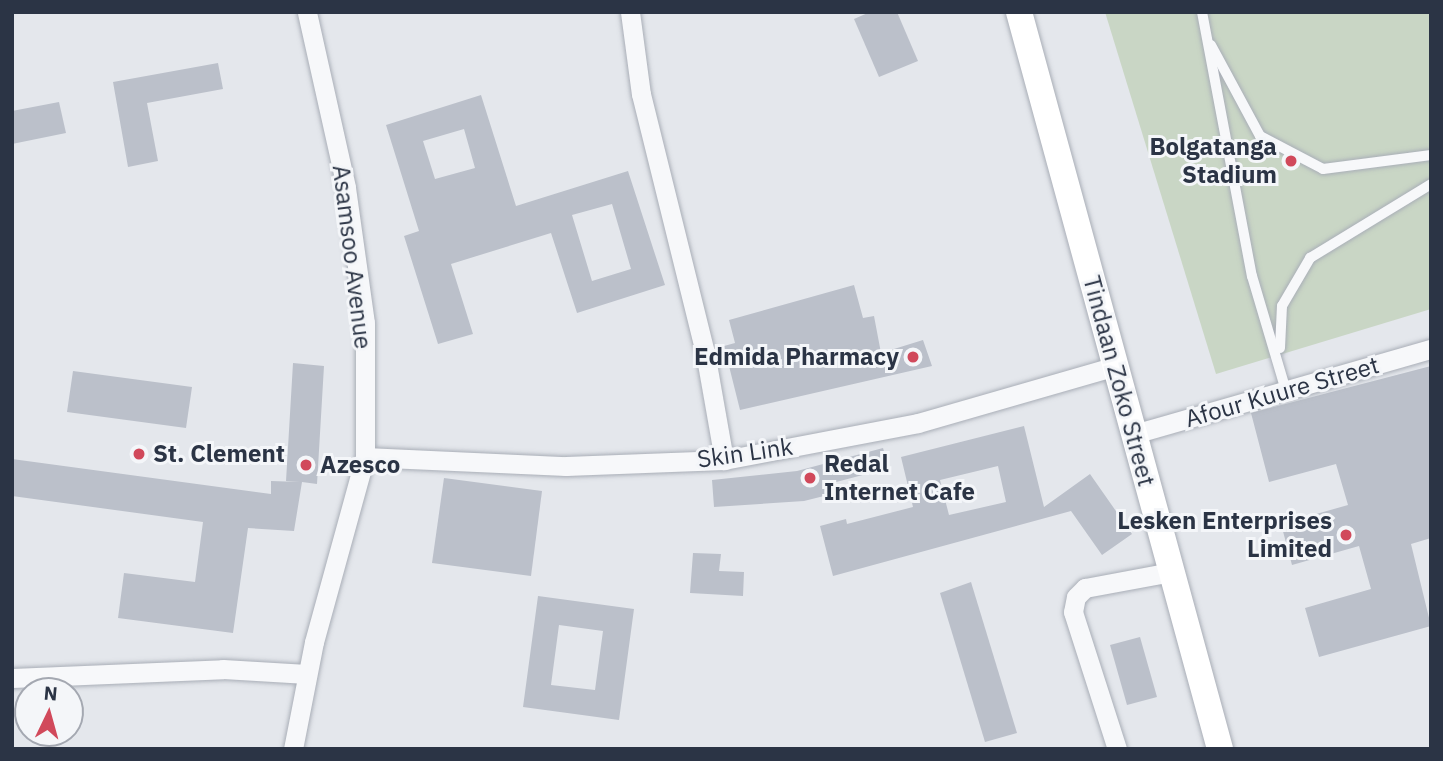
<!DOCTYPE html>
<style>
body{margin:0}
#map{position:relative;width:1443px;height:761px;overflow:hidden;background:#e4e7ec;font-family:"IBM Plex Sans",sans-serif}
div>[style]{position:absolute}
.green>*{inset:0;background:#c9d6c5}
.building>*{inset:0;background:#bbc0ca}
.roads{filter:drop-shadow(0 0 2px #a9aeb7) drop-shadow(0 0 2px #a9aeb7)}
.service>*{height:10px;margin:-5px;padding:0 5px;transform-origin:5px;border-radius:5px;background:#f7f8fa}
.minor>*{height:19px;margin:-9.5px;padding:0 9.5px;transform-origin:9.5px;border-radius:9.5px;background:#f7f8fa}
.secondary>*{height:26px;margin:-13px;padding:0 13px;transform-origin:13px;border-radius:13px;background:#fff}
.dots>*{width:19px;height:19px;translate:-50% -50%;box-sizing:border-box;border:4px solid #f4f6f9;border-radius:50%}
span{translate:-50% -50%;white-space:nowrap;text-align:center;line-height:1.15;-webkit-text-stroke:6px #f4f6f9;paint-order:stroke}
.poi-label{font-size:24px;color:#2b3445;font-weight:700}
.right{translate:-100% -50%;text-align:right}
.left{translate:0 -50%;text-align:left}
.street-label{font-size:24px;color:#2b3445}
.frame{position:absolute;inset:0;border:14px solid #2b3445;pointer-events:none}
.north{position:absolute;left:14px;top:677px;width:70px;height:70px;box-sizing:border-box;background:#f4f6f9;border:2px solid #a4a8b1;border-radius:50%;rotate:5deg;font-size:19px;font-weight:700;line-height:28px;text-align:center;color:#2b3445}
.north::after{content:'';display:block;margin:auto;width:24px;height:32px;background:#d1495b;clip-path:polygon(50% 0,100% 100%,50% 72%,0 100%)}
</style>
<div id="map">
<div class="green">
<i style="clip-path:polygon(1105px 12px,1431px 12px,1431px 309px,1216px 374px)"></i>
</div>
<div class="building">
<i style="clip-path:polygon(870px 12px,897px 12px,918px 61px,879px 77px,854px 19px)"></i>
<i style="clip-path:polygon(218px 63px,223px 89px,147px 103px,158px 161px,128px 167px,113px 82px)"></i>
<i style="clip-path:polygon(evenodd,481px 95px,516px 206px,628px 171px,665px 285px,577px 313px,551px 233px,451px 264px,473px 334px,438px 344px,404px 236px,419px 231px,386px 125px,481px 95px,464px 129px,475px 168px,435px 179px,423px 141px,464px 129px,481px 95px,612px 204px,631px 269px,592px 281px,572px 215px,612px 204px)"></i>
<i style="clip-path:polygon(59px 102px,66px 133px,12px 144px,12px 111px)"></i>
<i style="clip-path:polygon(854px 285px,863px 318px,874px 316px,881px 353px,923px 340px,932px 366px,740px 410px,724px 346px,735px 343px,729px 320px)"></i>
<i style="clip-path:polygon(293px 363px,324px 366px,317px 484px,302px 482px,294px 531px,248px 528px,233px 633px,118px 618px,124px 573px,195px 582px,203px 522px,12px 496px,12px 459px,271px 494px,271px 481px,300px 482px,286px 481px)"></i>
<i style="clip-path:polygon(1431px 366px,1431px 538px,1411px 544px,1431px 626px,1319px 657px,1305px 608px,1371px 589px,1359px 546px,1292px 565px,1281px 524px,1348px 505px,1336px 464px,1269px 482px,1251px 413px)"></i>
<i style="clip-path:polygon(73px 371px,192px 387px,186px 428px,67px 412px)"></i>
<i style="clip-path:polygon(evenodd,1024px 426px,1044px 507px,1090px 474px,1132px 534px,1102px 555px,1071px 511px,833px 576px,820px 526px,846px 519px,847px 524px,913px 507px,901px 457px,1024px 426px,998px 466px,1006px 502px,949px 515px,940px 480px,998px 466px)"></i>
<i style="clip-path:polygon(883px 448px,889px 468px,825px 485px,828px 495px,804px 501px,714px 507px,712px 480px,797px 471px)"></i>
<i style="clip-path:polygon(444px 478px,542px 491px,531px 576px,432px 563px)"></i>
<i style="clip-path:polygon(693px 553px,721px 554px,719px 571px,744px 572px,743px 596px,690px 593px)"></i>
<i style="clip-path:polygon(971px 582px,1017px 733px,985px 742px,940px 593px)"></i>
<i style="clip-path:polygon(evenodd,538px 596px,634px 609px,619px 720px,523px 707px,538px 596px,559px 625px,603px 631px,595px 690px,551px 685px,559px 625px)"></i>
<i style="clip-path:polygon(1140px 637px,1157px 697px,1127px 705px,1110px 645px)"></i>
</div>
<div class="roads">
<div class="service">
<i style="left:1202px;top:12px;width:269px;rotate:79.3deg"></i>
<i style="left:1252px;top:276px;width:120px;rotate:73.5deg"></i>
<i style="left:1211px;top:45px;width:103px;rotate:61.7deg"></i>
<i style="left:1260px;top:136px;width:71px;rotate:27.6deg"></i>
<i style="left:1323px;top:169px;width:109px;rotate:-7.4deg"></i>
<i style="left:1280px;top:348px;width:42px;rotate:-87.3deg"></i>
<i style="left:1282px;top:306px;width:56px;rotate:-59.7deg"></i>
<i style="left:1310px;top:258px;width:142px;rotate:-31.4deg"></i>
</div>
<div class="minor">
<i style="left:630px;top:12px;width:83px;rotate:82.4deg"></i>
<i style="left:641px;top:94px;width:266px;rotate:76.1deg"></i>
<i style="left:705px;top:352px;width:110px;rotate:80deg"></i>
<i style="left:1134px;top:434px;width:309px;rotate:-16deg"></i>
<i style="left:365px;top:457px;width:201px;rotate:2.6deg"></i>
<i style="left:566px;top:466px;width:158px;rotate:-2.2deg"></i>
<i style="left:724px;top:460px;width:197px;rotate:-10.8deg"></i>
<i style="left:918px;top:423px;width:205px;rotate:-16.1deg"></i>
<i style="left:12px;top:678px;width:211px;rotate:-2.4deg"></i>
<i style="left:223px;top:669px;width:84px;rotate:3.4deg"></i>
<i style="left:293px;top:749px;width:109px;rotate:-78.9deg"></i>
<i style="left:314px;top:642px;width:192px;rotate:-74.6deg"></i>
<i style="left:365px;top:457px;width:134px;rotate:-90deg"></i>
<i style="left:365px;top:323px;width:137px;rotate:-98deg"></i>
<i style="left:346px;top:187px;width:179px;rotate:-102.6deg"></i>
<i style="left:1117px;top:749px;width:144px;rotate:-107.8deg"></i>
<i style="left:1073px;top:612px;width:15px;rotate:-79deg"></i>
<i style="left:1076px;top:597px;width:13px;rotate:-45deg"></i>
<i style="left:1085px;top:588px;width:87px;rotate:-10.5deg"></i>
</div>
<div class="secondary">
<i style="left:1019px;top:12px;width:764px;rotate:74.74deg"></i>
</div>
</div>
<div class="dots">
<i style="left:1291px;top:161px;background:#d1495b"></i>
<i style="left:913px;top:357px;background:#d1495b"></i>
<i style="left:139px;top:454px;background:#d1495b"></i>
<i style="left:306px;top:465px;background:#d1495b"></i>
<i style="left:810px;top:478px;background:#d1495b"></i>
<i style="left:1346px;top:535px;background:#d1495b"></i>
</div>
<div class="poi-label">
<span class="right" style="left:1277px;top:161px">Bolgatanga<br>Stadium</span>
<span class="right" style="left:899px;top:357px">Edmida Pharmacy</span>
<span class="left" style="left:153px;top:454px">St. Clement</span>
<span class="left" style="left:824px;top:478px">Redal<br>Internet Cafe</span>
<span class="left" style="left:320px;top:465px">Azesco</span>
<span class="right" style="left:1332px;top:535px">Lesken Enterprises<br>Limited</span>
</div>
<div class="street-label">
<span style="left:352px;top:257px;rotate:83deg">Asamsoo Avenue</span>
<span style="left:1119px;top:381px;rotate:75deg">Tindaan Zoko Street</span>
<span style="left:1282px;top:392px;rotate:-16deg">Afour Kuure Street</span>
<span style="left:745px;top:453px;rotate:-8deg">Skin Link</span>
</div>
<div class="frame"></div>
<div class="north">N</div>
</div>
